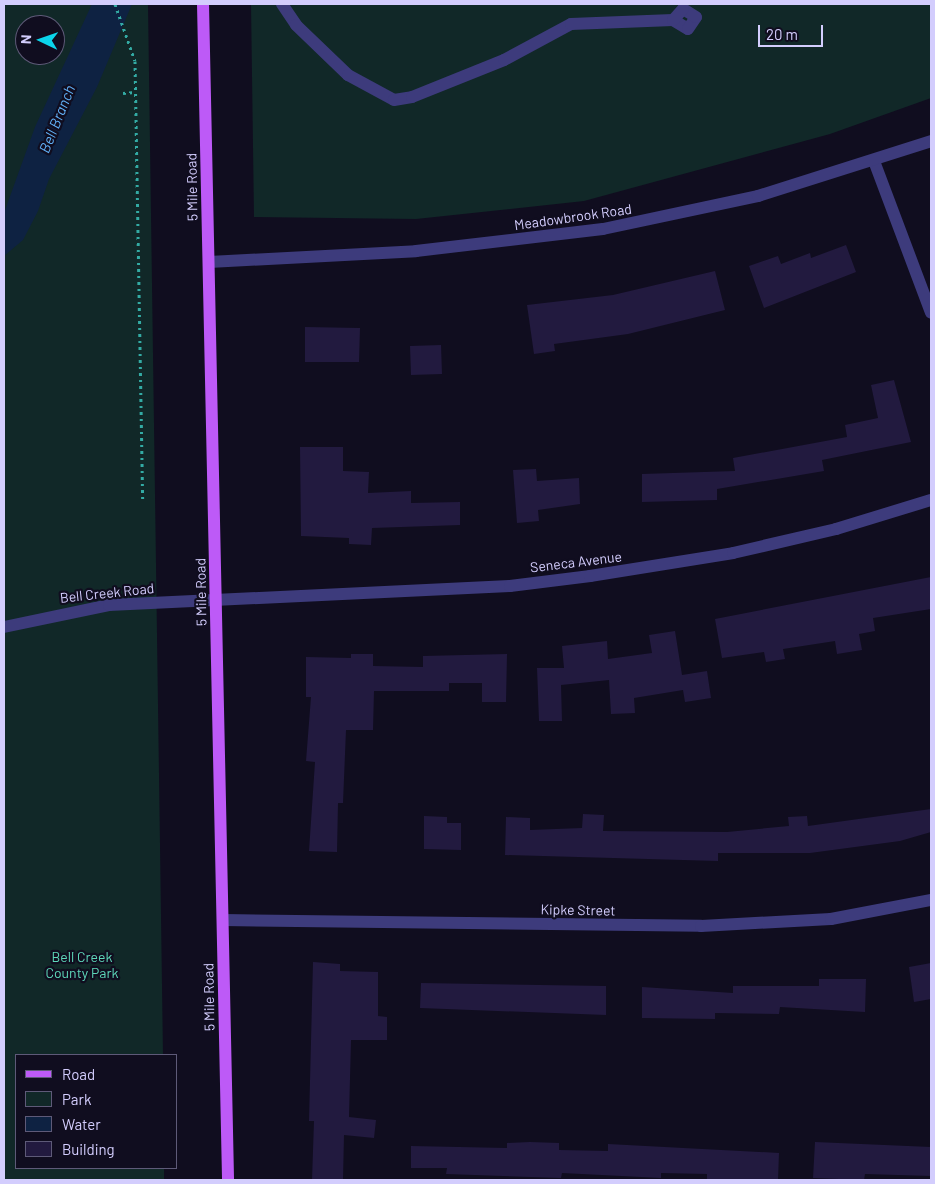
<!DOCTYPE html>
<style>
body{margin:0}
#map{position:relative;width:935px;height:1184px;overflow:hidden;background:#100d1f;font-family:Barlow,sans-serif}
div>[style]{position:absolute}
.green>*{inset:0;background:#112828}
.water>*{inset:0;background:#0e2242}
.building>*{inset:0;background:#221a3f}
.path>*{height:3px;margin-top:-1.5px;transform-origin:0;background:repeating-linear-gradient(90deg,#33aba4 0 2.5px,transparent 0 6.5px)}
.minor>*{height:12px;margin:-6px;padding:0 6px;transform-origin:6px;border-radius:6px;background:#3d3b7c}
.major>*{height:12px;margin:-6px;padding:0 6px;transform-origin:6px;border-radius:6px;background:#bd5af7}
span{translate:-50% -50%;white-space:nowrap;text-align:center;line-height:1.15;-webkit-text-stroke:4.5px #100d1f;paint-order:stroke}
.street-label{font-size:14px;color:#d3cdfd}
.park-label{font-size:14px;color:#5ed8ba}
.water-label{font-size:15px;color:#61b1f8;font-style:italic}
.frame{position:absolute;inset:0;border:5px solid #d3cdfd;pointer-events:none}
.legend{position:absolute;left:15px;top:1054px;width:162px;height:115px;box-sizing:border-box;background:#100d1f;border:1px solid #5e5a78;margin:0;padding:6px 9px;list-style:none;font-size:15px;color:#d3cdfd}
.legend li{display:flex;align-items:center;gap:10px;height:25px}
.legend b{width:25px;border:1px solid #5e5a78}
.north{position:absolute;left:15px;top:15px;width:50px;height:50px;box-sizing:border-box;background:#100d1f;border:1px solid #5e5a78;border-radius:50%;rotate:273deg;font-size:14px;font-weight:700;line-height:20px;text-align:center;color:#d3cdfd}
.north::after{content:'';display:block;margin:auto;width:18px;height:22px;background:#0bd4eb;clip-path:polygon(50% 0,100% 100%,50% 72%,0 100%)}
.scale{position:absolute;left:758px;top:25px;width:65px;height:22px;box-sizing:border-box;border:2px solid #d3cdfd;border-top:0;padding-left:6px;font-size:15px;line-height:18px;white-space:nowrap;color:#d3cdfd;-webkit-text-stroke:4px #100d1f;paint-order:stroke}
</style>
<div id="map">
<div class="green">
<i style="clip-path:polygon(evenodd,4px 4px,148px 4px,163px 1055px,16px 1055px,16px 1168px,164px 1168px,164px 1180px,4px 1180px,4px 4px,25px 25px,55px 25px,55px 55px,25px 55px,25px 25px)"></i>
<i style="clip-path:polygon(251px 4px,931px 4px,931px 98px,830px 134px,584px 201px,416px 219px,254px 217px)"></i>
</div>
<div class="water">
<i style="clip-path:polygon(92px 4px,132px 4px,97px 87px,49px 179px,38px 211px,23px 240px,4px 256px,4px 213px,35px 127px)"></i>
</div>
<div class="building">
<i style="clip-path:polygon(846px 245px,856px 272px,764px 308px,749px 266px,778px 256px,781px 264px,810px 253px,811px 258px)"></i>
<i style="clip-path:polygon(715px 271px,725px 310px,628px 334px,554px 344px,555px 351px,534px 354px,527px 305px,613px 295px)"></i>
<i style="clip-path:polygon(305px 327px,360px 328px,359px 362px,305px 362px)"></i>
<i style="clip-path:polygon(441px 345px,442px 374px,411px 375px,410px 346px)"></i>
<i style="clip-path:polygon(894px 380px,911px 442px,822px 460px,824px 471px,717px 489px,717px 500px,642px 502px,642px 474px,735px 471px,733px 458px,847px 437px,845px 425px,878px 418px,871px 385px)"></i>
<i style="clip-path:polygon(300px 447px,343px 447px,343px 471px,369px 472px,368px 493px,411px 491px,411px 503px,460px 502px,460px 525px,372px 528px,371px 545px,349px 544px,349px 538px,301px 536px)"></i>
<i style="clip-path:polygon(536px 469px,537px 481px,579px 478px,580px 504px,538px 510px,539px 521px,517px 523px,513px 470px)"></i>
<i style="clip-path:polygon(931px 577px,931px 609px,873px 618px,875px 631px,859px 634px,862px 650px,837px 654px,835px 641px,783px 649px,785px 659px,766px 662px,764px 652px,722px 658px,715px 619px)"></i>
<i style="clip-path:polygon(675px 631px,682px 675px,707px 671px,711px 698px,685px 702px,683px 690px,634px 698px,635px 713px,611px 714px,609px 680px,561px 685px,562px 721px,539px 721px,537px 668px,564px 668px,562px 646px,607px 641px,608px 659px,652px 653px,649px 635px)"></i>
<i style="clip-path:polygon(351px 654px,373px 654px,373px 666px,423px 667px,423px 656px,507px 654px,506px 702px,482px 702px,482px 683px,449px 683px,449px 691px,374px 691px,373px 730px,346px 730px,343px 803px,338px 803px,337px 852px,309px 851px,315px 762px,306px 761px,311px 697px,306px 697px,306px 657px,351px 658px)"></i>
<i style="clip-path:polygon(931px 809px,931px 832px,900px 841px,810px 853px,718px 853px,718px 861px,505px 855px,506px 817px,530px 818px,530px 830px,582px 828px,583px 814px,604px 815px,603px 831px,727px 832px,789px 826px,788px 817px,807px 816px,808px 826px)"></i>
<i style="clip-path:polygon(424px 816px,447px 817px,447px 823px,461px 823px,461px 850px,424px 849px)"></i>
<i style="clip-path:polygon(313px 962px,340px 964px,340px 971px,378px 972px,378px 1016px,387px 1017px,387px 1040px,351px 1040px,349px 1117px,376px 1120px,374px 1138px,344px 1135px,343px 1180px,312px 1180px,314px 1121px,309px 1121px)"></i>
<i style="clip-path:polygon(931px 963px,931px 999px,914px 1002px,909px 967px)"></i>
<i style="clip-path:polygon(819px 979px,866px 979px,865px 1012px,780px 1007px,779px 1014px,715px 1013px,715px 1019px,642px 1018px,642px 987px,733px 993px,733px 986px,819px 986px)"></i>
<i style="clip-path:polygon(421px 983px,606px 986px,606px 1015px,420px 1008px)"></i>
<i style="clip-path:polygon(530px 1142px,559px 1143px,559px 1150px,608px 1151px,608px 1144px,779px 1153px,778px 1180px,707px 1179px,707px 1174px,661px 1173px,661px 1178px,562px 1173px,561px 1178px,446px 1174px,447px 1168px,411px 1168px,411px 1146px,507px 1148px,507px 1143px)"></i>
<i style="clip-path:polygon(815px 1142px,931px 1147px,931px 1176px,865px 1174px,864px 1180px,813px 1178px)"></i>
</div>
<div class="path">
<i style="left:115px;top:4px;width:60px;rotate:70.7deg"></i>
<i style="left:135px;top:61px;width:441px;rotate:89deg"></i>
<i style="left:123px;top:93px;width:12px;rotate:-5deg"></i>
</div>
<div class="minor">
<i style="left:282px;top:4px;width:25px;rotate:56deg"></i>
<i style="left:296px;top:25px;width:72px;rotate:43.9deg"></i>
<i style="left:348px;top:75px;width:52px;rotate:28.5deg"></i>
<i style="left:394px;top:100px;width:18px;rotate:-9deg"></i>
<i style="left:412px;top:97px;width:99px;rotate:-21.9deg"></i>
<i style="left:504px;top:60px;width:76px;rotate:-28.2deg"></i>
<i style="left:571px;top:24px;width:102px;rotate:-2.2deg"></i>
<i style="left:673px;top:20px;width:17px;rotate:31deg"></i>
<i style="left:688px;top:29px;width:14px;rotate:-56deg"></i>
<i style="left:696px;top:17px;width:15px;rotate:-148deg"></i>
<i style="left:683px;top:9px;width:15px;rotate:132deg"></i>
<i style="left:874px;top:161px;width:162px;rotate:69.4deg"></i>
<i style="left:209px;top:262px;width:207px;rotate:-3deg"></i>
<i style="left:416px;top:251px;width:188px;rotate:-6.7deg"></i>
<i style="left:603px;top:229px;width:158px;rotate:-12deg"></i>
<i style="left:758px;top:196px;width:182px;rotate:-17.6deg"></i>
<i style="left:4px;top:627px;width:107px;rotate:-11.8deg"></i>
<i style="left:109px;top:605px;width:401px;rotate:-2.7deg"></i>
<i style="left:510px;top:586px;width:81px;rotate:-7.1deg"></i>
<i style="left:590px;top:576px;width:145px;rotate:-9.1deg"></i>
<i style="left:733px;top:553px;width:106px;rotate:-13.1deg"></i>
<i style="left:836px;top:529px;width:99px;rotate:-17deg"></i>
<i style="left:223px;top:920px;width:478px;rotate:0.7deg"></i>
<i style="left:701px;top:926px;width:130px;rotate:-3.1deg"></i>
<i style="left:831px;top:919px;width:102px;rotate:-10.8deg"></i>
</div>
<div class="major">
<i style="left:203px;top:4px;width:1176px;rotate:88.78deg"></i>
</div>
<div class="street-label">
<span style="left:192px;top:187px;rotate:-91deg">5 Mile Road</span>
<span style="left:573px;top:217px;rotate:-8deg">Meadowbrook Road</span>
<span style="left:576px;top:562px;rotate:-7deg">Seneca Avenue</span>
<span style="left:201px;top:592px;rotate:-91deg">5 Mile Road</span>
<span style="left:107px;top:593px;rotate:-6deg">Bell Creek Road</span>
<span style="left:578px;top:910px;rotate:1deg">Kipke Street</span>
<span style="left:209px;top:997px;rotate:-91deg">5 Mile Road</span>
</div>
<div class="park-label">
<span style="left:82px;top:965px">Bell Creek<br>County Park</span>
</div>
<div class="water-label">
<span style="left:57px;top:119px;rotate:-68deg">Bell Branch</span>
</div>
<div class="frame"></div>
<ul class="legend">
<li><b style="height:6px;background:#bd5af7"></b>Road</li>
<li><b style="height:14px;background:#112828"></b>Park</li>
<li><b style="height:14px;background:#0e2242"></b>Water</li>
<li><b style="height:14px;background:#221a3f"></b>Building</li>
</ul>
<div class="north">N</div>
<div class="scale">20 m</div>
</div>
